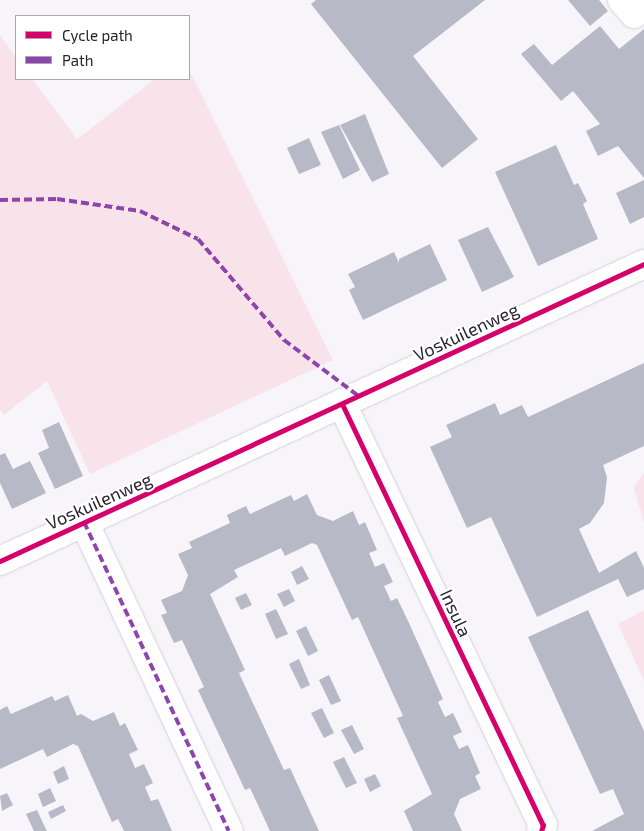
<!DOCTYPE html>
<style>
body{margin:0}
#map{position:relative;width:644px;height:831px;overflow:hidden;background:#f7f5fa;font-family:"Exo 2",sans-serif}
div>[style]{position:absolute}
.green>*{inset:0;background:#f9e3ea}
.building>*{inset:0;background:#b7b9c6}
.roads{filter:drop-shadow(0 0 1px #d4d1d9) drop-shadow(0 0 1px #d4d1d9)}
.minor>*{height:28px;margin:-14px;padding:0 14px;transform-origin:14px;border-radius:14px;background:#fefefe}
.quiet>*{height:4px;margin-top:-2px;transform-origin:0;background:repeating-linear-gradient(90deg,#8e44ad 0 8px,transparent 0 12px)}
.cycleway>*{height:5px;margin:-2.5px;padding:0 2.5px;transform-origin:2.5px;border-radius:2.5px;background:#d6006c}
span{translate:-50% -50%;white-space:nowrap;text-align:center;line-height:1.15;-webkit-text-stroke:4px #fff;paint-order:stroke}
.street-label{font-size:18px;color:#28242e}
.legend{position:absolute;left:15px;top:15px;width:175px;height:65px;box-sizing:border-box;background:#fff;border:1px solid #a9a7ab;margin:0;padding:6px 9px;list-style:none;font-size:15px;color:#28242e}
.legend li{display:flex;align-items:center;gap:10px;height:25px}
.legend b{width:25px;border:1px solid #a9a7ab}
</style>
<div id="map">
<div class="green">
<i style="clip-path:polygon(0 35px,16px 57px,16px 79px,32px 79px,77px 139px,155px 79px,189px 79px,189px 69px,333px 360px,90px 474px,47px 381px,4px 415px,0 410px)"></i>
<i style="clip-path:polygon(644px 472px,644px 523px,634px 488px)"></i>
<i style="clip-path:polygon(644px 610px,644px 681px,618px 624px)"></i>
</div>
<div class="building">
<i style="clip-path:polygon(316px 0,485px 0,413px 56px,478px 139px,442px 168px,311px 4px)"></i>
<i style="clip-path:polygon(568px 0,599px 0,608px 11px,590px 26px)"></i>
<i style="clip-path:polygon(600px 26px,619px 49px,644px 29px,644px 178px,618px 146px,598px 156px,586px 131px,600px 124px,573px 91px,561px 101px,521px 54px,534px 44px,552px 65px)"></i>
<i style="clip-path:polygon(365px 114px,389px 174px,372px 182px,340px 125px)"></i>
<i style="clip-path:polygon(339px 125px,360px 170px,343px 179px,321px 132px)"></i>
<i style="clip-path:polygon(309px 138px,321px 165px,299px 174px,287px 148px)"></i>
<i style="clip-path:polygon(556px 145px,574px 185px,578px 183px,587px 201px,583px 204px,598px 239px,538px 266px,495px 172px)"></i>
<i style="clip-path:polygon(644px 180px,644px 217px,630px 224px,616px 193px)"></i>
<i style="clip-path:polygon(488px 227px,514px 277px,482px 292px,458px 240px)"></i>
<i style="clip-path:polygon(430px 244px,447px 280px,363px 320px,349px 290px,355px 287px,348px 274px,394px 252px,399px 263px,399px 259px)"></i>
<i style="clip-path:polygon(644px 363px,644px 446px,603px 465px,607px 477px,604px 503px,590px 523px,579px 529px,599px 573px,636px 551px,644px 568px,644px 589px,627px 597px,618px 579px,537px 617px,491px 517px,467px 528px,430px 447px,452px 437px,446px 425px,495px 403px,500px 415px,522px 405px,528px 417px)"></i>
<i style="clip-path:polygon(59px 422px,83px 476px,55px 489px,38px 453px,49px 448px,42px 430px)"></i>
<i style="clip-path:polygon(5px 453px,13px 469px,30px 461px,46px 493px,12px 509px,0 483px,0 455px)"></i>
<i style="clip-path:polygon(307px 494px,317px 515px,333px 521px,353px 511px,359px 525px,365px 522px,377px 550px,369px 553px,375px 567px,384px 563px,393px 582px,384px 586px,391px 601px,397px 598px,409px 623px,443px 699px,438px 702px,445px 717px,453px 713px,462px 732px,453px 736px,459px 749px,468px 745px,480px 773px,475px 776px,481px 789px,460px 799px,454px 814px,462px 831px,413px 831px,404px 811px,432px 794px,397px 718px,403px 716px,358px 617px,352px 620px,317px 545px,312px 543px,285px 556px,281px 548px,234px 570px,238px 577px,210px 594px,245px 670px,239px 673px,284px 770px,290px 768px,319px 831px,270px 831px,250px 788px,245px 790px,198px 690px,204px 687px,182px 640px,174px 643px,161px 615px,167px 613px,161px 600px,182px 591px,188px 575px,178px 554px,192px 548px,189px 542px,230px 523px,227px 515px,246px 506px,250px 514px,291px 495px,294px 501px)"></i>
<i style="clip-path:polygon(302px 566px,309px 579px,297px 585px,291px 572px)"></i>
<i style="clip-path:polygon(289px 589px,295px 601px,284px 607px,277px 594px)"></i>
<i style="clip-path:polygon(246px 593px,252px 605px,241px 610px,235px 598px)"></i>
<i style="clip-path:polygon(276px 609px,288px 634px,276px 639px,265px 614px)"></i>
<i style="clip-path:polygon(588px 610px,644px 731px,644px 831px,592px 831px,624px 814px,613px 789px,600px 794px,528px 637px)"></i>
<i style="clip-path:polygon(306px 626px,318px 651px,308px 656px,296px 631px)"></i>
<i style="clip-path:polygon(299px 659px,310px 685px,301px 689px,289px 664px)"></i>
<i style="clip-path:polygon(329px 675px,341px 701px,331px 705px,319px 680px)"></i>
<i style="clip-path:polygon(68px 695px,77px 716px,81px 714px,93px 721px,114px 712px,120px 726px,125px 723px,138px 750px,129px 754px,135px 768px,144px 764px,153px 783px,145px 787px,151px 801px,158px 799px,172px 831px,124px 831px,118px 819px,112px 822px,78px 746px,73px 744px,47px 757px,43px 749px,0 769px,0 710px,7px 706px,11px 714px,52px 696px,55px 701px)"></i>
<i style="clip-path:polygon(322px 708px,334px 733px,324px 738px,311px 713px)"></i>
<i style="clip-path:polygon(352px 725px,364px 749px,354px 754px,341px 730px)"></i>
<i style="clip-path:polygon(344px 757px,357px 783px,346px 788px,333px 762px)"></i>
<i style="clip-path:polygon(64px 766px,69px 779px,58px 784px,53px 772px)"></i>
<i style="clip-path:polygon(375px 774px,381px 786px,370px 792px,364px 779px)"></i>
<i style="clip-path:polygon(50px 788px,56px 801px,43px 807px,38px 794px)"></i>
<i style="clip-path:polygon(7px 793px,13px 805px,2px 811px,0 796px)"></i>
<i style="clip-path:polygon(63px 805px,66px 811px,51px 819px,48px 812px)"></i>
<i style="clip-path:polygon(37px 810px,43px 823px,47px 831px,34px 831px,26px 814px)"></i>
</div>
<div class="roads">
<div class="minor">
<i style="left:622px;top:0;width:18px;rotate:49deg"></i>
<i style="left:634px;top:14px;width:13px;rotate:-42deg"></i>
<i style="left:343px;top:406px;width:464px;rotate:64.5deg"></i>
<i style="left:543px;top:825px;width:6px;rotate:108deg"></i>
<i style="left:84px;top:522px;width:341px;rotate:64.9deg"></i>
<i style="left:0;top:561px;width:709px;rotate:-24.76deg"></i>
</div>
</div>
<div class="quiet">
<i style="left:0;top:200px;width:57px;rotate:-1deg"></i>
<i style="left:57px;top:199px;width:84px;rotate:8.2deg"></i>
<i style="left:140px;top:211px;width:64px;rotate:25.8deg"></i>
<i style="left:198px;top:239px;width:133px;rotate:49.6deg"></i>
<i style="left:284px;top:340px;width:95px;rotate:36.9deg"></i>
<i style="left:84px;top:522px;width:341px;rotate:64.9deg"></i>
</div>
<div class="cycleway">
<i style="left:343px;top:406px;width:464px;rotate:64.5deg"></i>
<i style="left:543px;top:825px;width:6px;rotate:108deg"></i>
<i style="left:0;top:561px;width:709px;rotate:-24.76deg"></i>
</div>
<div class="street-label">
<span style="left:466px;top:332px;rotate:-25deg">Voskuilenweg</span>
<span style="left:99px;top:501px;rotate:-24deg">Voskuilenweg</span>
<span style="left:456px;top:613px;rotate:65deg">Insula</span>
</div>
<ul class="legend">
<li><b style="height:6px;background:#d6006c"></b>Cycle path</li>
<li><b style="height:6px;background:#8e44ad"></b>Path</li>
</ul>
</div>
